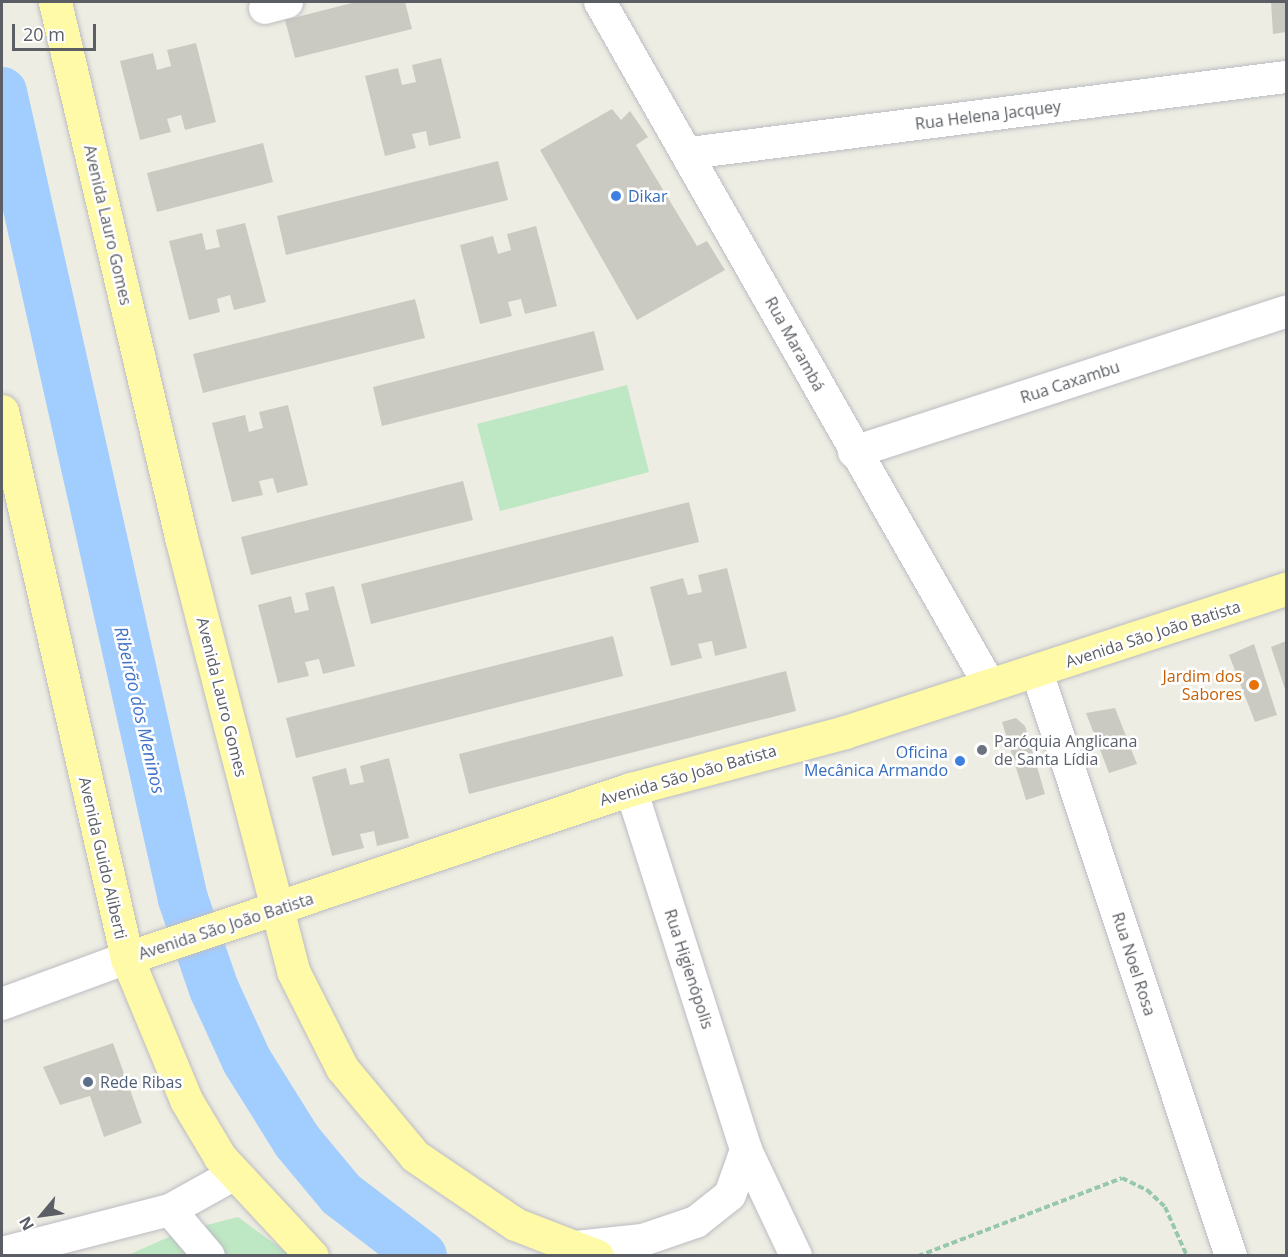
<!DOCTYPE html>
<meta charset="utf-8">
<style>
body{margin:0}
#map{position:relative;width:1288px;height:1257px;overflow:hidden;background:#eeede3;font-family:"Open Sans",sans-serif}
div>[style]{position:absolute}
.green>*{inset:0;background:#bee7c3}
.river>*{height:50px;margin:-25px;padding:0 25px;transform-origin:25px;border-radius:25px;background:#a2cdff}
.building>*{inset:0;background:#cbcac2}
.path>*{height:4px;margin-top:-2px;transform-origin:0;background:repeating-linear-gradient(90deg,#97c8ab 0 6px,transparent 0 9px)}
.roads{filter:drop-shadow(0 0 2px #bbbcc2) drop-shadow(0 0 2px #bbbcc2)}
.minor>*{height:32px;margin:-16px;padding:0 16px;transform-origin:16px;border-radius:16px;background:#fff}
.major>*{height:33px;margin:-16.5px;padding:0 16.5px;transform-origin:16.5px;border-radius:16.5px;background:#fffaa7}
.dots>*{width:16px;height:16px;translate:-50% -50%;box-sizing:border-box;border:3px solid #fff;border-radius:50%}
span{translate:-50% -50%;white-space:nowrap;text-align:center;line-height:1.15;-webkit-text-stroke:5px #fff;paint-order:stroke}
.street-label{font-size:16px;color:#5b5e64}
.shop-label{font-size:16px;color:#366cbe}
.left{translate:0 -50%;text-align:left}
.right{translate:-100% -50%;text-align:right}
.food-label{font-size:16px;color:#c56008}
.worship-label{font-size:16px;color:#5b616d}
.service-label{font-size:16px;color:#4e5e75}
.water-label{font-size:18px;color:#4173c7;font-style:italic}
.frame{position:absolute;inset:0;border:3px solid #5b5e64;pointer-events:none}
.north{position:absolute;left:12px;top:1185px;width:60px;height:60px;-webkit-text-stroke:4px #fff;paint-order:stroke;rotate:241deg;font-size:16px;font-weight:700;line-height:24px;text-align:center;color:#5b5e64}
.north::after{content:'';display:block;margin:auto;width:21px;height:27px;background:#5b5e64;clip-path:polygon(50% 0,100% 100%,50% 72%,0 100%)}
.scale{position:absolute;left:12px;top:24px;width:84px;height:27px;box-sizing:border-box;border:3px solid #5b5e64;border-top:0;padding-left:8px;font-size:18px;line-height:21px;white-space:nowrap;color:#5b5e64;-webkit-text-stroke:4px #fff;paint-order:stroke}
</style>
<div id="map">
<div class="green">
<i style="clip-path:polygon(627px 385px,649px 472px,500px 511px,477px 424px)"></i>
<i style="clip-path:polygon(238px 1217px,290px 1255px,126px 1256px,180px 1232px)"></i>
</div>
<div class="river">
<i style="left:2px;top:92px;width:827px;rotate:77.36deg"></i>
<i style="left:183px;top:899px;width:95px;rotate:71deg"></i>
<i style="left:214px;top:989px;width:79px;rotate:65.4deg"></i>
<i style="left:247px;top:1061px;width:94px;rotate:58deg"></i>
<i style="left:297px;top:1141px;width:69px;rotate:50.3deg"></i>
<i style="left:341px;top:1194px;width:102px;rotate:37.4deg"></i>
</div>
<div class="building">
<i style="clip-path:polygon(356px 2px,405px 2px,412px 29px,295px 58px,285px 20px)"></i>
<i style="clip-path:polygon(1271px 2px,1286px 2px,1286px 32px,1273px 34px)"></i>
<i style="clip-path:polygon(196px 43px,216px 122px,185px 130px,181px 115px,167px 119px,171px 132px,140px 140px,120px 61px,153px 53px,157px 70px,171px 66px,167px 50px)"></i>
<i style="clip-path:polygon(441px 58px,461px 138px,429px 146px,426px 131px,412px 134px,416px 148px,385px 156px,365px 76px,398px 68px,402px 85px,416px 82px,412px 65px)"></i>
<i style="clip-path:polygon(612px 109px,621px 120px,630px 111px,648px 137px,636px 145px,697px 246px,707px 241px,725px 270px,637px 320px,540px 150px)"></i>
<i style="clip-path:polygon(263px 143px,273px 182px,157px 212px,147px 173px)"></i>
<i style="clip-path:polygon(498px 161px,508px 200px,286px 255px,277px 216px)"></i>
<i style="clip-path:polygon(245px 223px,266px 302px,234px 310px,230px 295px,217px 299px,220px 312px,189px 320px,169px 241px,202px 233px,206px 250px,220px 247px,216px 230px)"></i>
<i style="clip-path:polygon(536px 226px,557px 306px,525px 314px,521px 299px,508px 302px,512px 316px,480px 324px,460px 245px,493px 236px,498px 254px,511px 250px,507px 234px)"></i>
<i style="clip-path:polygon(415px 299px,425px 338px,203px 393px,193px 354px)"></i>
<i style="clip-path:polygon(594px 331px,604px 370px,382px 426px,373px 387px)"></i>
<i style="clip-path:polygon(288px 405px,308px 485px,277px 493px,273px 478px,259px 481px,263px 495px,232px 502px,212px 423px,245px 415px,249px 432px,263px 428px,259px 412px)"></i>
<i style="clip-path:polygon(463px 481px,473px 520px,251px 575px,241px 537px)"></i>
<i style="clip-path:polygon(689px 502px,699px 542px,371px 624px,361px 584px)"></i>
<i style="clip-path:polygon(727px 568px,747px 648px,715px 656px,712px 641px,698px 644px,702px 658px,671px 666px,650px 587px,683px 578px,688px 595px,702px 592px,698px 575px)"></i>
<i style="clip-path:polygon(334px 586px,355px 666px,323px 674px,319px 659px,305px 662px,309px 676px,278px 683px,258px 605px,291px 596px,295px 613px,309px 610px,305px 593px)"></i>
<i style="clip-path:polygon(613px 636px,623px 676px,296px 758px,286px 718px)"></i>
<i style="clip-path:polygon(1286px 641px,1286px 692px,1271px 647px)"></i>
<i style="clip-path:polygon(1254px 644px,1277px 715px,1255px 722px,1229px 655px)"></i>
<i style="clip-path:polygon(786px 671px,796px 711px,469px 794px,459px 754px)"></i>
<i style="clip-path:polygon(1115px 708px,1137px 764px,1109px 773px,1086px 713px)"></i>
<i style="clip-path:polygon(1016px 718px,1025px 726px,1045px 794px,1026px 800px,1002px 722px)"></i>
<i style="clip-path:polygon(389px 758px,409px 838px,377px 846px,374px 831px,360px 834px,364px 848px,332px 856px,312px 777px,346px 768px,350px 785px,364px 782px,360px 766px)"></i>
<i style="clip-path:polygon(113px 1043px,142px 1123px,104px 1137px,90px 1096px,60px 1105px,43px 1067px)"></i>
</div>
<div class="path">
<i style="left:918px;top:1256px;width:218px;rotate:-20.9deg"></i>
<i style="left:1122px;top:1178px;width:28px;rotate:26deg"></i>
<i style="left:1147px;top:1190px;width:25px;rotate:43deg"></i>
<i style="left:1165px;top:1207px;width:54px;rotate:65.8deg"></i>
</div>
<div class="roads">
<div class="minor">
<i style="left:600px;top:2px;width:787px;rotate:60.31deg"></i>
<i style="left:265px;top:8px;width:23px;rotate:-15deg"></i>
<i style="left:690px;top:153px;width:601px;rotate:-7.27deg"></i>
<i style="left:854px;top:452px;width:454px;rotate:-18deg"></i>
<i style="left:1037px;top:672px;width:615px;rotate:71.62deg"></i>
<i style="left:631px;top:789px;width:379px;rotate:72.3deg"></i>
<i style="left:746px;top:1150px;width:117px;rotate:64.7deg"></i>
<i style="left:2px;top:1004px;width:133px;rotate:-20.2deg"></i>
<i style="left:170px;top:1210px;width:60px;rotate:49.7deg"></i>
<i style="left:576px;top:1247px;width:67px;rotate:-6deg"></i>
<i style="left:643px;top:1240px;width:56px;rotate:-18.8deg"></i>
<i style="left:696px;top:1222px;width:43px;rotate:-38.5deg"></i>
<i style="left:730px;top:1195px;width:48px;rotate:-70.4deg"></i>
<i style="left:2px;top:1253px;width:173px;rotate:-14.4deg"></i>
<i style="left:170px;top:1210px;width:72px;rotate:-29.1deg"></i>
</div>
<div class="major">
<i style="left:55px;top:2px;width:550px;rotate:76.75deg"></i>
<i style="left:181px;top:537px;width:448px;rotate:75.5deg"></i>
<i style="left:293px;top:971px;width:109px;rotate:63.2deg"></i>
<i style="left:342px;top:1068px;width:114px;rotate:50.3deg"></i>
<i style="left:415px;top:1156px;width:121px;rotate:34.2deg"></i>
<i style="left:515px;top:1224px;width:88px;rotate:21.3deg"></i>
<i style="left:2px;top:411px;width:561px;rotate:77.13deg"></i>
<i style="left:127px;top:958px;width:154px;rotate:67.4deg"></i>
<i style="left:186px;top:1100px;width:66px;rotate:59.2deg"></i>
<i style="left:220px;top:1157px;width:135px;rotate:47.1deg"></i>
<i style="left:127px;top:958px;width:532px;rotate:-18.54deg"></i>
<i style="left:631px;top:789px;width:221px;rotate:-14.9deg"></i>
<i style="left:845px;top:732px;width:464px;rotate:-18deg"></i>
</div>
</div>
<div class="dots">
<i style="left:616px;top:196px;background:#3f7fe0"></i>
<i style="left:1254px;top:685px;background:#e8710a"></i>
<i style="left:982px;top:750px;background:#6b7280"></i>
<i style="left:960px;top:761px;background:#3f7fe0"></i>
<i style="left:88px;top:1082px;background:#5c6f8a"></i>
</div>
<div class="street-label">
<span style="left:988px;top:115px;rotate:-7deg">Rua Helena Jacquey</span>
<span style="left:108px;top:225px;rotate:77deg">Avenida Lauro Gomes</span>
<span style="left:795px;top:344px;rotate:61deg">Rua Marambá</span>
<span style="left:1070px;top:382px;rotate:-18deg">Rua Caxambu</span>
<span style="left:1153px;top:634px;rotate:-18deg">Avenida São João Batista</span>
<span style="left:222px;top:697px;rotate:76deg">Avenida Lauro Gomes</span>
<span style="left:688px;top:775px;rotate:-16deg">Avenida São João Batista</span>
<span style="left:103px;top:858px;rotate:77deg">Avenida Guido Aliberti</span>
<span style="left:226px;top:926px;rotate:-18deg">Avenida São João Batista</span>
<span style="left:1134px;top:964px;rotate:72deg">Rua Noel Rosa</span>
<span style="left:689px;top:969px;rotate:72deg">Rua Higienópolis</span>
</div>
<div class="shop-label">
<span class="left" style="left:628px;top:196px">Dikar</span>
<span class="right" style="left:948px;top:761px">Oficina<br>Mecânica Armando</span>
</div>
<div class="food-label">
<span class="right" style="left:1242px;top:685px">Jardim dos<br>Sabores</span>
</div>
<div class="worship-label">
<span class="left" style="left:994px;top:750px">Paróquia Anglicana<br>de Santa Lídia</span>
</div>
<div class="service-label">
<span class="left" style="left:100px;top:1082px">Rede Ribas</span>
</div>
<div class="water-label">
<span style="left:140px;top:710px;rotate:77deg">Ribeirão dos Meninos</span>
</div>
<div class="frame"></div>
<div class="north">N</div>
<div class="scale">20 m</div>
</div>
